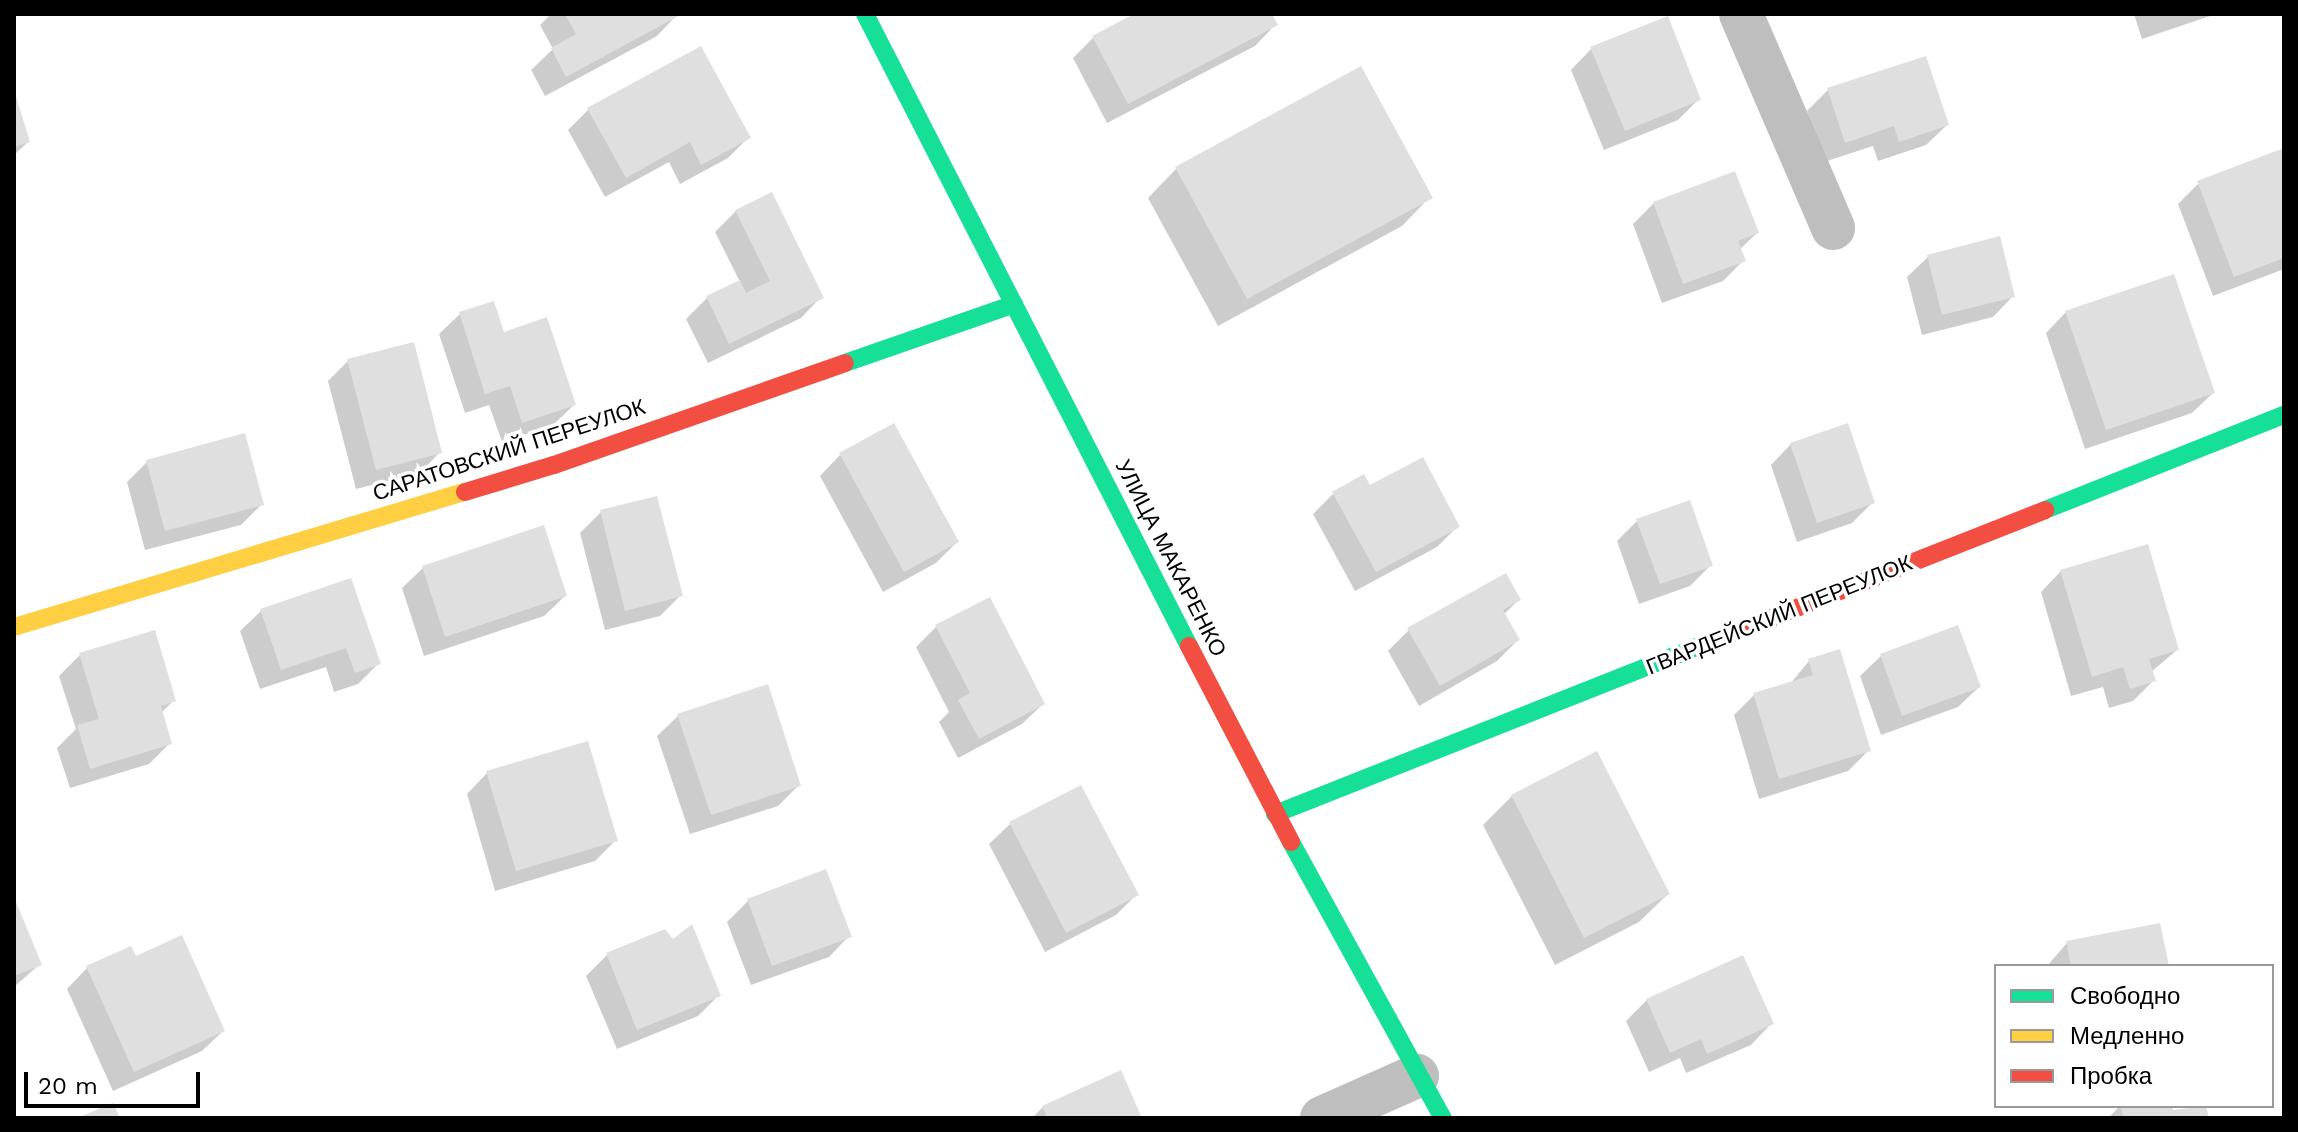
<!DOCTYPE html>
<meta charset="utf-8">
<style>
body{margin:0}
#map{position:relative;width:2298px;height:1132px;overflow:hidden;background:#fff;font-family:"Work Sans",sans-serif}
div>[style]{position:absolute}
.shadow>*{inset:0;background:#0003}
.building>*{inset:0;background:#dfdfdf}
.street>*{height:44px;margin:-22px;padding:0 22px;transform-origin:22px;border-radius:22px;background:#bebebe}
.fast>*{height:18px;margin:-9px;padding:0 9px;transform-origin:9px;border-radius:9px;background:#16e098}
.slow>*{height:18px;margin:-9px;padding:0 9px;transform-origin:9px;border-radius:9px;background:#ffcf43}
.jam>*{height:18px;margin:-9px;padding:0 9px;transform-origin:9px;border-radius:9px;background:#f24e42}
span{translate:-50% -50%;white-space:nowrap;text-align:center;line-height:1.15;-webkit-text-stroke:7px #fff;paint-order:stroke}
.street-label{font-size:22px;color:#000}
.frame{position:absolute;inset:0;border:16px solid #000;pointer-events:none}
.legend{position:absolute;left:1994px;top:964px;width:280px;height:144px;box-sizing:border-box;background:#fff;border:2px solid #999;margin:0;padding:10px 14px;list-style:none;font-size:24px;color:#000}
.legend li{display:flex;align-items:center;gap:16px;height:40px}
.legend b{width:40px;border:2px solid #999}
.scale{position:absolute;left:24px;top:1072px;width:176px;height:36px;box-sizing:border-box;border:4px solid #000;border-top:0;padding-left:10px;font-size:24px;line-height:28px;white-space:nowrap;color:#000;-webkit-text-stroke:6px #fff;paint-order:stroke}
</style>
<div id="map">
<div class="shadow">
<i style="clip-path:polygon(551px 14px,677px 14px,677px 15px,657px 36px,545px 96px,531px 70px,553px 49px,540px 25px)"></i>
<i style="clip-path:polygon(1139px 14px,1269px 14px,1275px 25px,1255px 46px,1107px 123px,1073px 58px,1093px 38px)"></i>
<i style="clip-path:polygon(2134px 14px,2216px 14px,2142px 39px)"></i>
<i style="clip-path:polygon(1591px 49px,1699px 99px,1678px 120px,1604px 150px,1571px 70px)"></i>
<i style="clip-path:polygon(1828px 90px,1947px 125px,1926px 145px,1878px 161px,1873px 146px,1824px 162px,1807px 111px)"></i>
<i style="clip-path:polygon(14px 98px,28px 142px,14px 155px)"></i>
<i style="clip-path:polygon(589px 109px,749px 137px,728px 158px,680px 184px,669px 162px,605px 197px,568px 130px)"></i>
<i style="clip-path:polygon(2284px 150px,2284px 269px,2213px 296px,2178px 204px,2199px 183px)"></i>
<i style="clip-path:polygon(1176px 169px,1430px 197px,1402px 226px,1218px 326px,1148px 198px)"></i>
<i style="clip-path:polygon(1654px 203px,1757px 233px,1739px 250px,1743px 261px,1723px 281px,1662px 303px,1633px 224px)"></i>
<i style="clip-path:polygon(736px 211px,821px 297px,801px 318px,708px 363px,686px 319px,707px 298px,740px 282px,715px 232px)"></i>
<i style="clip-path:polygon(1928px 257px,2013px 296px,1993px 317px,1922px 335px,1907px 277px)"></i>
<i style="clip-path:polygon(2066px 312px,2213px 393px,2192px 413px,2085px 449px,2046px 333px)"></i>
<i style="clip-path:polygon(460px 314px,503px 334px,574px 405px,553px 425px,502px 442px,489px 405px,465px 413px,439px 334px)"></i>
<i style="clip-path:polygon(348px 361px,440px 452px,420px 473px,356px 489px,328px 381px)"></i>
<i style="clip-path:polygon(1791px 444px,1873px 502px,1852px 523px,1797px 542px,1771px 465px)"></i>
<i style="clip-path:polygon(840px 455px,957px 542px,936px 563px,883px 592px,820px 476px)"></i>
<i style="clip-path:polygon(147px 462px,262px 504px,241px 525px,145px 550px,127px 482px)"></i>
<i style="clip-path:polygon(1334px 493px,1458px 526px,1437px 547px,1355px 591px,1313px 514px)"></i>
<i style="clip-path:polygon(601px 512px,681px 595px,660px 616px,605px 630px,580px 533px)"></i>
<i style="clip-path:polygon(1637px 521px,1711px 565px,1690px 586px,1639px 604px,1617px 541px)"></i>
<i style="clip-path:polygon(423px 568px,565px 596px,544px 616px,424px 656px,402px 588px)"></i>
<i style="clip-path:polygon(2061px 571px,2177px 650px,2151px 672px,2154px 680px,2133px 701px,2109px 708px,2103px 687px,2071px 696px,2041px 592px)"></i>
<i style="clip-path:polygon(350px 581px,378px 664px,358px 684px,334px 692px,326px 667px,260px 689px,240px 631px,261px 611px)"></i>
<i style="clip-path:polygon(1519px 600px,1503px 615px,1518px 640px,1497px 661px,1419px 706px,1388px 651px,1409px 630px)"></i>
<i style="clip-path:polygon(936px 627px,1043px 704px,1022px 724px,958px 758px,939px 722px,949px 712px,916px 647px)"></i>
<i style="clip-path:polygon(80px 655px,174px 700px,161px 713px,170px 743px,149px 764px,70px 788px,57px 748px,76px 729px,59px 676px)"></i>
<i style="clip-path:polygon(1881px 656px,1979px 687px,1958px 707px,1881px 735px,1860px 676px)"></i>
<i style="clip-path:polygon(1809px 661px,1868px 751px,1848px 771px,1759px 799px,1734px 715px,1754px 695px,1790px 684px)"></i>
<i style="clip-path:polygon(678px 716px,799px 785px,778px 806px,690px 834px,657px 736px)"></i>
<i style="clip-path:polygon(487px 773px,615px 841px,595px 861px,495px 891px,467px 794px)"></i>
<i style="clip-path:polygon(1512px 796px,1668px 894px,1639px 922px,1555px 965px,1483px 825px)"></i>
<i style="clip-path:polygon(1010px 824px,1136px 895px,1116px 915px,1045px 952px,989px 844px)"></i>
<i style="clip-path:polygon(748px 901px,849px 936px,829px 957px,751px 985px,727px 922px)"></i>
<i style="clip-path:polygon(14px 904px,40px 964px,14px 987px)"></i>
<i style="clip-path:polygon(2067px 943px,2167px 966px,2047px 966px)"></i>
<i style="clip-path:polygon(607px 955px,719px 995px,698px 1016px,617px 1049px,586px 976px)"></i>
<i style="clip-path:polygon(135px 959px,223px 1031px,202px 1051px,113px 1091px,67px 989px,87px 968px)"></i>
<i style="clip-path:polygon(1647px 1000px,1771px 1024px,1751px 1045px,1686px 1073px,1680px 1058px,1649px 1072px,1626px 1021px)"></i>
<i style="clip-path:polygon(2120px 1106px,2170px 1106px,2172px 1112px,2204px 1106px,2207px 1118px,2108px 1118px)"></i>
<i style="clip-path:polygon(1043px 1107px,1140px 1118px,1032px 1118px)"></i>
</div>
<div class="building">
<i style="clip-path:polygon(565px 14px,682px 14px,566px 77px,551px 48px,576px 34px)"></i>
<i style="clip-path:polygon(1134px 14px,1272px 14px,1278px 25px,1128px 104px,1092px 36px)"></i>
<i style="clip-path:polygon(1668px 16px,1701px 100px,1625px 131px,1590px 47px)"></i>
<i style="clip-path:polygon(701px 46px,751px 138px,701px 165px,690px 142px,626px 178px,587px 108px)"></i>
<i style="clip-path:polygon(1926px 56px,1949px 125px,1899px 142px,1894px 126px,1845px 143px,1827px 88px)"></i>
<i style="clip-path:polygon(1361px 66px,1433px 198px,1247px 299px,1175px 167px)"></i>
<i style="clip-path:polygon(15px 93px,30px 142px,14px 147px,14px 94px)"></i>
<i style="clip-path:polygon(2284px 148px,2284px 258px,2234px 277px,2197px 181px)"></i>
<i style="clip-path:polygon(1735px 171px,1759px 233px,1738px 241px,1746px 261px,1683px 284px,1653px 202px)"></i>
<i style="clip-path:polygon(772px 192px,824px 298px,729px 344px,706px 296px,740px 280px,746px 293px,770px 281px,735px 210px)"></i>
<i style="clip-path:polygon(2000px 236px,2015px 297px,1942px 315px,1927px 255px)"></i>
<i style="clip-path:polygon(2174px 274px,2215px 393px,2106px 430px,2065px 311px)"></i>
<i style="clip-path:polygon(494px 301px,504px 332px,547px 317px,576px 405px,522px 423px,510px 386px,485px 394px,459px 312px)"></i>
<i style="clip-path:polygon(414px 342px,442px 453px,376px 470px,347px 359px)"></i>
<i style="clip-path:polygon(894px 423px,959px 542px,904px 572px,839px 453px)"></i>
<i style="clip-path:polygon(1848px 423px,1875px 503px,1817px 523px,1790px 443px)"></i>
<i style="clip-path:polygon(245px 433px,264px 505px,165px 531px,146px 460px)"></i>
<i style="clip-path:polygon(1423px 457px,1460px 527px,1376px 572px,1332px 492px,1364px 474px,1370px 485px)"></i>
<i style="clip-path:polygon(657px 496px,683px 596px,625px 611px,600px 510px)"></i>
<i style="clip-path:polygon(1690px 500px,1713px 566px,1660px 584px,1636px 519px)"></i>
<i style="clip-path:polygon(544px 525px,567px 596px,445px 637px,422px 566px)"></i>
<i style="clip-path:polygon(2148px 544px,2179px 650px,2149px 659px,2156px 681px,2130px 689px,2123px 667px,2092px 677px,2060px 570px)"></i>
<i style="clip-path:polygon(1506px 573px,1521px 600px,1503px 610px,1520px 640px,1440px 686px,1407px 628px)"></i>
<i style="clip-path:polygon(351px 578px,381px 664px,355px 673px,346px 648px,281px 670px,260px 609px)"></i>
<i style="clip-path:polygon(990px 597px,1045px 704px,979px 739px,958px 700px,970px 693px,935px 625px)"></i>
<i style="clip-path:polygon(1958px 625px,1981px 687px,1902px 716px,1880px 654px)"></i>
<i style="clip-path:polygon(155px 630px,176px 701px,161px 706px,172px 744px,90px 769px,77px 725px,99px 719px,79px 653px)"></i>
<i style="clip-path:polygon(1840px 649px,1871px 751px,1779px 779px,1753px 693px,1813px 675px,1808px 659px)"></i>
<i style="clip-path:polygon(768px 684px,801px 786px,711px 815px,677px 714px)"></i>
<i style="clip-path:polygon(588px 741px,618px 841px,516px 871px,486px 771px)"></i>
<i style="clip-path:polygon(1597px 751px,1670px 894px,1584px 938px,1511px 795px)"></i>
<i style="clip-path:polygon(1081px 785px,1139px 895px,1066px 933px,1009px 822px)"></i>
<i style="clip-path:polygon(826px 869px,852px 937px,772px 966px,747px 899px)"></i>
<i style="clip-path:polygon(14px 897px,42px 965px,14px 976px)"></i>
<i style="clip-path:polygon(2160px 923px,2169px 966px,2071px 966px,2066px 941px)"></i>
<i style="clip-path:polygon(692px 924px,721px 996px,637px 1030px,606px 953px,665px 929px,673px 939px)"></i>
<i style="clip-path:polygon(182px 935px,225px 1031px,134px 1072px,86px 966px,131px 946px,136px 956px)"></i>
<i style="clip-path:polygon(1743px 955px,1774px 1024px,1707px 1054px,1701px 1039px,1670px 1053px,1646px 999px)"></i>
<i style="clip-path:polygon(1121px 1070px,1142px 1118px,1047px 1118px,1042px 1106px)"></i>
<i style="clip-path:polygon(113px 1103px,120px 1118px,77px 1118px)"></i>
<i style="clip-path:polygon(2120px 1106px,2172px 1106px,2173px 1110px,2206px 1106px,2209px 1118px,2124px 1118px)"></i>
</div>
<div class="street">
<i style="left:1741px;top:14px;width:233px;rotate:66.7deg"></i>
<i style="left:1322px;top:1118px;width:104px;rotate:-23.9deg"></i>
</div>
<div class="fast">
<i style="left:865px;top:14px;width:710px;rotate:62.86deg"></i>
<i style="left:845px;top:363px;width:179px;rotate:-19.2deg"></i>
<i style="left:2045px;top:510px;width:257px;rotate:-21.7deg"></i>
<i style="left:1275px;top:814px;width:487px;rotate:-21.6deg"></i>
<i style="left:1291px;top:842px;width:315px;rotate:61.2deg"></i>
</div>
<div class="slow">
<i style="left:14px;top:627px;width:471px;rotate:-16.7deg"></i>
</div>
<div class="jam">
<i style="left:465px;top:492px;width:93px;rotate:-16.9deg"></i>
<i style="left:554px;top:465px;width:308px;rotate:-19.3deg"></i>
<i style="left:1728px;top:635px;width:341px;rotate:-21.5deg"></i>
<i style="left:1189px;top:646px;width:221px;rotate:62.5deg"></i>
</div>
<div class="street-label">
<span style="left:509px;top:450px;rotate:-18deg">САРАТОВСКИЙ ПЕРЕУЛОК</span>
<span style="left:1171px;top:558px;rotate:63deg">УЛИЦА МАКАРЕНКО</span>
<span style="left:1779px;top:615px;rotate:-22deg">ГВАРДЕЙСКИЙ ПЕРЕУЛОК</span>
</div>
<div class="frame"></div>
<ul class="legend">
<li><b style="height:10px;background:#16e098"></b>Свободно</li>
<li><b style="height:10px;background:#ffcf43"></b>Медленно</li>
<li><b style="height:10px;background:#f24e42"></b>Пробка</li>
</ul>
<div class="scale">20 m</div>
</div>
